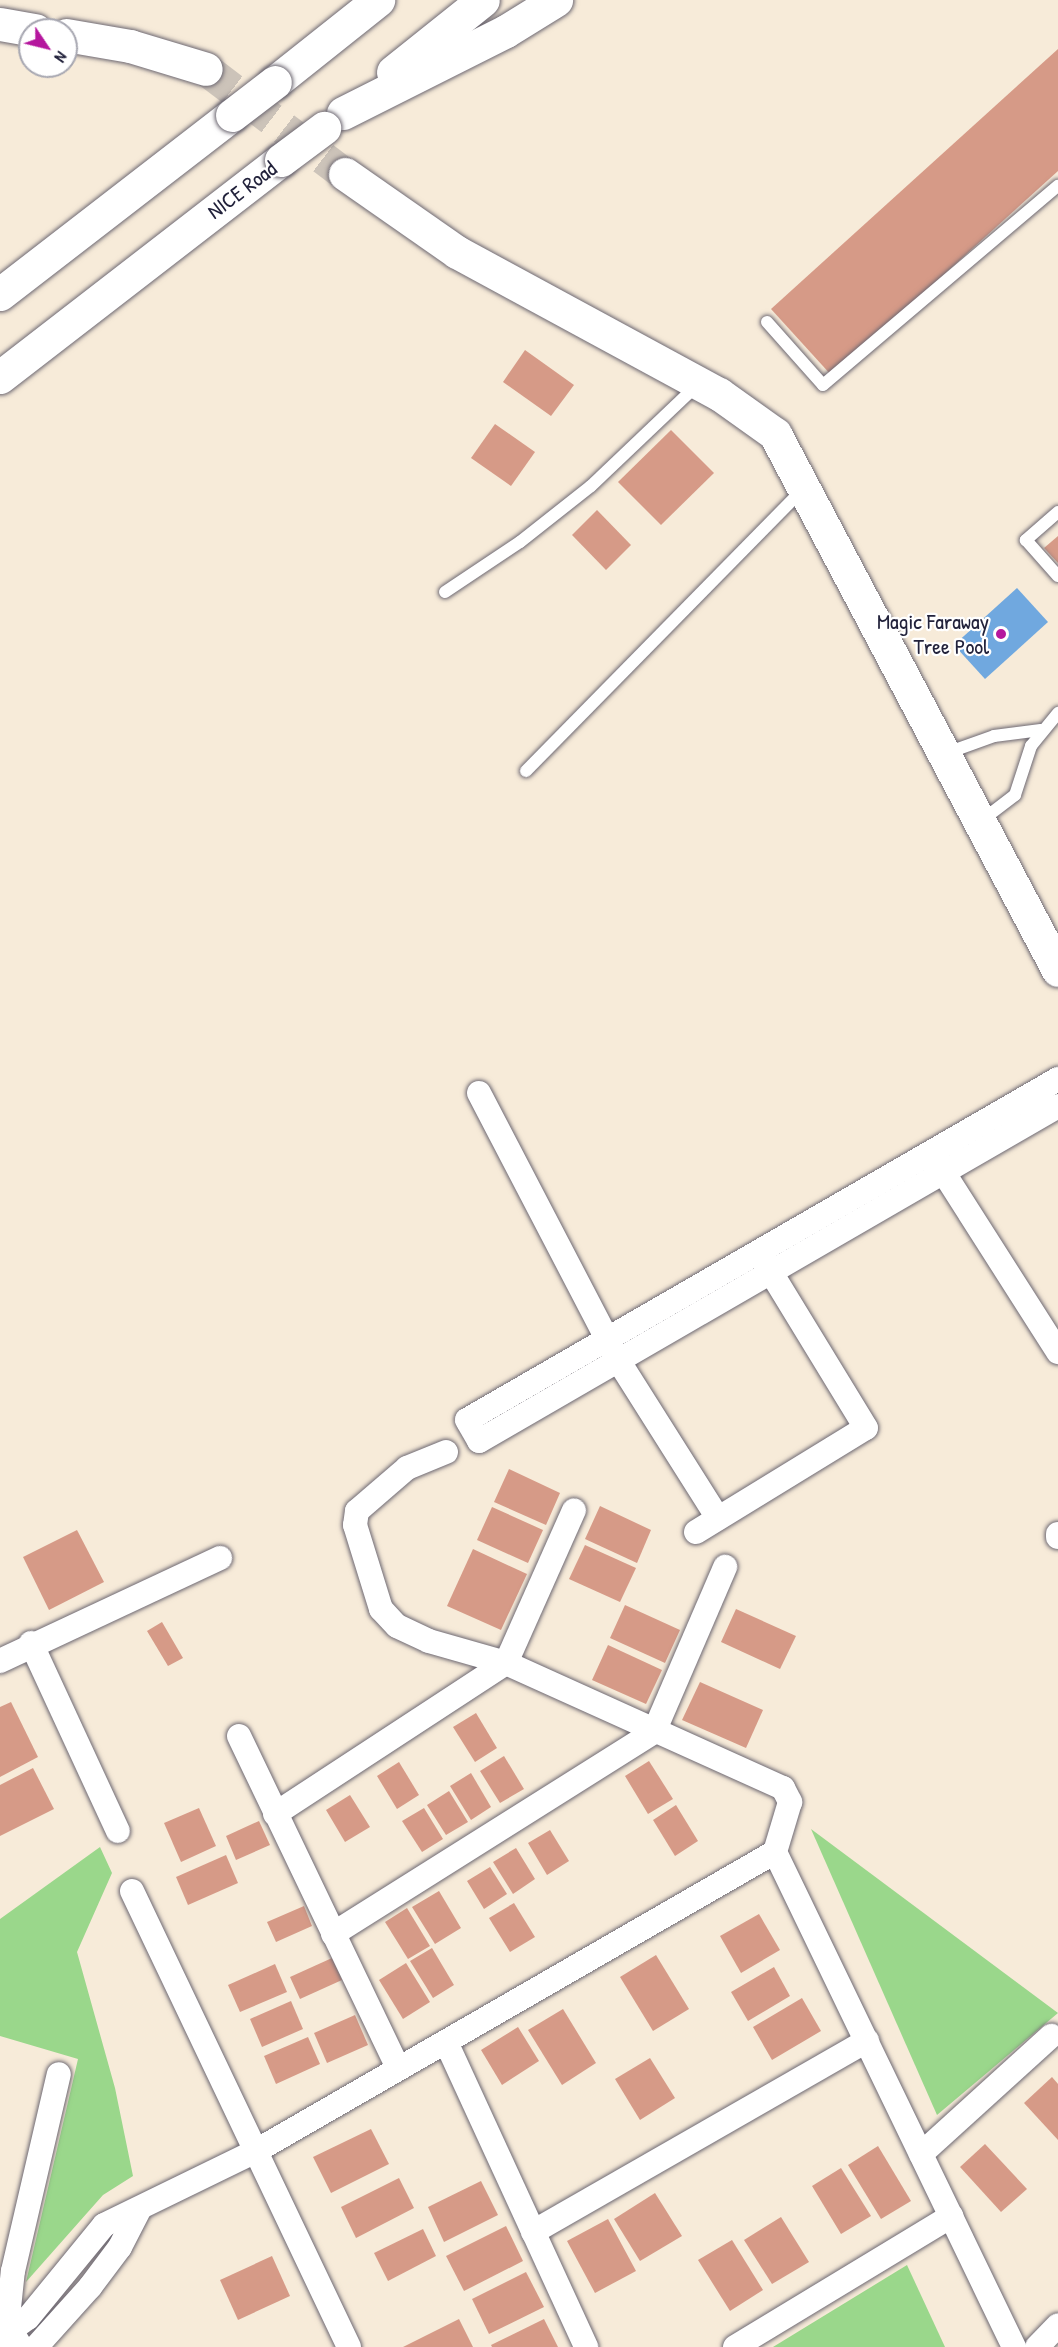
<!DOCTYPE html>
<style>
body{margin:0}
#map{position:relative;width:1058px;height:2347px;overflow:hidden;background:#f7ebd9;font-family:"Patrick Hand",sans-serif}
div>[style]{position:absolute}
.green>*{inset:0;background:#9ad78b}
.water>*{inset:0;background:#70a8df}
.building>*{inset:0;background:#d69a87}
.secondary-tunnel>*{height:33px;margin-top:-16.5px;transform-origin:0;background:repeating-linear-gradient(90deg,#ccc3b9 0 33px,transparent 0 49px)}
.roads{filter:drop-shadow(0 0 2px #6d6872) drop-shadow(0 0 2px #6d6872)}
.lane>*{height:12px;margin:-6px;padding:0 6px;transform-origin:6px;border-radius:6px;background:#fff}
.street>*{height:24px;margin:-12px;padding:0 12px;transform-origin:12px;border-radius:12px;background:#fff}
.secondary>*{height:33px;margin:-16.5px;padding:0 16.5px;transform-origin:16.5px;border-radius:16.5px;background:#fff}
.highway>*{height:33px;margin:-16.5px;padding:0 16.5px;transform-origin:16.5px;border-radius:16.5px;background:#fff}
.bridges{filter:drop-shadow(0 0 2px #6d6872) drop-shadow(0 0 2px #6d6872)}
.highway-bridge>*{height:33px;margin:-16.5px;padding:0 16.5px;transform-origin:16.5px;border-radius:16.5px;background:#fff}
.dots>*{width:16px;height:16px;translate:-50% -50%;box-sizing:border-box;border:3px solid #fff;border-radius:50%}
span{translate:-50% -50%;white-space:nowrap;text-align:center;line-height:1.15;-webkit-text-stroke:4.5px #fff;paint-order:stroke}
.street-label{font-size:22px;color:#22223b}
.poi-label{font-size:22px;color:#22223b}
.right{translate:-100% -50%;text-align:right}
.north{position:absolute;left:18px;top:18px;width:60px;height:60px;box-sizing:border-box;background:#fff;border:2px solid #a7a7b1;border-radius:50%;rotate:125deg;font-size:16px;font-weight:700;line-height:24px;text-align:center;color:#22223b}
.north::after{content:'';display:block;margin:auto;width:21px;height:27px;background:#b5179e;clip-path:polygon(50% 0,100% 100%,50% 72%,0 100%)}
</style>
<div id="map">
<div class="green">
<i style="clip-path:polygon(811px 1829px,1058px 2013px,937px 2115px)"></i>
<i style="clip-path:polygon(100px 1847px,112px 1873px,77px 1952px,115px 2088px,133px 2176px,103px 2195px,26px 2282px,78px 2059px,0 2036px,0 1919px)"></i>
<i style="clip-path:polygon(907px 2265px,945px 2347px,773px 2347px)"></i>
</div>
<div class="water">
<i style="clip-path:polygon(1017px 588px,1048px 622px,985px 679px,954px 645px)"></i>
</div>
<div class="building">
<i style="clip-path:polygon(1058px 49px,1058px 171px,832px 376px,771px 309px)"></i>
<i style="clip-path:polygon(525px 350px,574px 385px,551px 416px,503px 382px)"></i>
<i style="clip-path:polygon(495px 424px,535px 452px,511px 486px,471px 458px)"></i>
<i style="clip-path:polygon(671px 430px,714px 473px,661px 525px,618px 482px)"></i>
<i style="clip-path:polygon(597px 510px,631px 545px,606px 570px,572px 535px)"></i>
<i style="clip-path:polygon(1058px 536px,1058px 563px,1044px 548px)"></i>
<i style="clip-path:polygon(509px 1469px,560px 1493px,546px 1525px,494px 1502px)"></i>
<i style="clip-path:polygon(600px 1506px,651px 1530px,637px 1563px,585px 1539px)"></i>
<i style="clip-path:polygon(492px 1507px,543px 1530px,528px 1563px,477px 1540px)"></i>
<i style="clip-path:polygon(77px 1530px,104px 1582px,49px 1610px,23px 1557px)"></i>
<i style="clip-path:polygon(585px 1545px,636px 1568px,620px 1602px,569px 1579px)"></i>
<i style="clip-path:polygon(473px 1549px,527px 1574px,501px 1630px,447px 1606px)"></i>
<i style="clip-path:polygon(625px 1605px,680px 1630px,665px 1663px,610px 1638px)"></i>
<i style="clip-path:polygon(736px 1609px,796px 1636px,780px 1669px,721px 1642px)"></i>
<i style="clip-path:polygon(162px 1622px,183px 1658px,168px 1666px,147px 1631px)"></i>
<i style="clip-path:polygon(608px 1645px,662px 1670px,646px 1704px,592px 1680px)"></i>
<i style="clip-path:polygon(700px 1682px,763px 1710px,746px 1748px,682px 1720px)"></i>
<i style="clip-path:polygon(11px 1702px,38px 1757px,0 1777px,0 1707px)"></i>
<i style="clip-path:polygon(476px 1713px,497px 1748px,475px 1762px,453px 1727px)"></i>
<i style="clip-path:polygon(504px 1756px,524px 1789px,500px 1803px,480px 1771px)"></i>
<i style="clip-path:polygon(649px 1761px,673px 1799px,648px 1814px,625px 1776px)"></i>
<i style="clip-path:polygon(399px 1762px,419px 1795px,397px 1809px,377px 1776px)"></i>
<i style="clip-path:polygon(33px 1768px,54px 1809px,0 1836px,0 1785px)"></i>
<i style="clip-path:polygon(471px 1773px,491px 1807px,471px 1820px,450px 1786px)"></i>
<i style="clip-path:polygon(449px 1791px,468px 1822px,446px 1835px,427px 1805px)"></i>
<i style="clip-path:polygon(350px 1795px,370px 1827px,345px 1842px,326px 1810px)"></i>
<i style="clip-path:polygon(676px 1805px,698px 1841px,675px 1856px,653px 1820px)"></i>
<i style="clip-path:polygon(199px 1808px,216px 1846px,181px 1862px,164px 1823px)"></i>
<i style="clip-path:polygon(424px 1808px,443px 1839px,422px 1852px,402px 1821px)"></i>
<i style="clip-path:polygon(259px 1821px,270px 1845px,236px 1860px,226px 1836px)"></i>
<i style="clip-path:polygon(550px 1830px,569px 1861px,547px 1875px,528px 1843px)"></i>
<i style="clip-path:polygon(516px 1848px,535px 1879px,513px 1894px,493px 1862px)"></i>
<i style="clip-path:polygon(226px 1855px,238px 1883px,188px 1905px,176px 1877px)"></i>
<i style="clip-path:polygon(490px 1867px,507px 1894px,484px 1909px,467px 1881px)"></i>
<i style="clip-path:polygon(439px 1891px,461px 1928px,435px 1944px,412px 1907px)"></i>
<i style="clip-path:polygon(514px 1903px,535px 1937px,510px 1952px,489px 1918px)"></i>
<i style="clip-path:polygon(304px 1906px,312px 1926px,276px 1942px,267px 1922px)"></i>
<i style="clip-path:polygon(407px 1908px,430px 1946px,408px 1959px,385px 1922px)"></i>
<i style="clip-path:polygon(759px 1914px,780px 1950px,741px 1973px,720px 1936px)"></i>
<i style="clip-path:polygon(432px 1948px,454px 1985px,433px 1998px,410px 1961px)"></i>
<i style="clip-path:polygon(656px 1955px,689px 2009px,653px 2031px,620px 1977px)"></i>
<i style="clip-path:polygon(332px 1958px,342px 1980px,300px 1999px,290px 1977px)"></i>
<i style="clip-path:polygon(406px 1963px,430px 2002px,403px 2019px,379px 1980px)"></i>
<i style="clip-path:polygon(275px 1964px,287px 1992px,240px 2012px,228px 1985px)"></i>
<i style="clip-path:polygon(774px 1967px,790px 1996px,748px 2021px,731px 1992px)"></i>
<i style="clip-path:polygon(802px 1998px,821px 2031px,772px 2060px,753px 2027px)"></i>
<i style="clip-path:polygon(291px 2001px,303px 2029px,262px 2047px,250px 2019px)"></i>
<i style="clip-path:polygon(563px 2009px,596px 2063px,562px 2085px,528px 2030px)"></i>
<i style="clip-path:polygon(355px 2015px,368px 2045px,327px 2063px,314px 2033px)"></i>
<i style="clip-path:polygon(518px 2027px,539px 2061px,502px 2085px,481px 2050px)"></i>
<i style="clip-path:polygon(308px 2037px,320px 2064px,276px 2084px,264px 2056px)"></i>
<i style="clip-path:polygon(650px 2058px,675px 2098px,640px 2120px,615px 2079px)"></i>
<i style="clip-path:polygon(1052px 2077px,1058px 2084px,1058px 2140px,1024px 2103px)"></i>
<i style="clip-path:polygon(371px 2129px,389px 2164px,331px 2193px,313px 2157px)"></i>
<i style="clip-path:polygon(985px 2144px,1027px 2189px,1001px 2212px,960px 2167px)"></i>
<i style="clip-path:polygon(878px 2146px,911px 2201px,881px 2219px,848px 2165px)"></i>
<i style="clip-path:polygon(841px 2168px,871px 2216px,841px 2234px,812px 2186px)"></i>
<i style="clip-path:polygon(399px 2178px,414px 2208px,356px 2238px,341px 2207px)"></i>
<i style="clip-path:polygon(481px 2181px,498px 2215px,444px 2242px,428px 2207px)"></i>
<i style="clip-path:polygon(655px 2193px,682px 2236px,640px 2261px,614px 2219px)"></i>
<i style="clip-path:polygon(781px 2217px,809px 2262px,772px 2284px,744px 2240px)"></i>
<i style="clip-path:polygon(608px 2219px,636px 2271px,595px 2293px,567px 2241px)"></i>
<i style="clip-path:polygon(506px 2226px,523px 2261px,464px 2291px,446px 2256px)"></i>
<i style="clip-path:polygon(423px 2229px,436px 2256px,388px 2281px,374px 2253px)"></i>
<i style="clip-path:polygon(732px 2240px,763px 2290px,730px 2311px,698px 2260px)"></i>
<i style="clip-path:polygon(272px 2256px,290px 2296px,238px 2320px,220px 2280px)"></i>
<i style="clip-path:polygon(526px 2272px,544px 2307px,489px 2334px,472px 2299px)"></i>
<i style="clip-path:polygon(459px 2319px,473px 2347px,403px 2347px)"></i>
<i style="clip-path:polygon(544px 2319px,558px 2347px,492px 2347px,491px 2345px)"></i>
</div>
<div class="secondary-tunnel">
<i style="left:206px;top:69px;width:174px;rotate:37.1deg"></i>
</div>
<div class="roads">
<div class="lane">
<i style="left:767px;top:322px;width:84px;rotate:48.4deg"></i>
<i style="left:823px;top:385px;width:308px;rotate:-40.3deg"></i>
<i style="left:1058px;top:512px;width:43px;rotate:138.8deg"></i>
<i style="left:1026px;top:540px;width:48px;rotate:48.4deg"></i>
<i style="left:445px;top:592px;width:90px;rotate:-33.7deg"></i>
<i style="left:520px;top:542px;width:90px;rotate:-38.3deg"></i>
<i style="left:591px;top:486px;width:148px;rotate:-43.6deg"></i>
<i style="left:944px;top:754px;width:53px;rotate:-19.8deg"></i>
<i style="left:994px;top:736px;width:47px;rotate:-7.3deg"></i>
<i style="left:526px;top:771px;width:395px;rotate:-45.5deg"></i>
<i style="left:981px;top:821px;width:43px;rotate:-37.4deg"></i>
<i style="left:1015px;top:795px;width:52px;rotate:-71.9deg"></i>
<i style="left:1031px;top:746px;width:43px;rotate:-50.7deg"></i>
</div>
<div class="street">
<i style="left:1058px;top:1079px;width:682px;rotate:150.02deg"></i>
<i style="left:467px;top:1420px;width:24px;rotate:60deg"></i>
<i style="left:479px;top:1441px;width:669px;rotate:-30.05deg"></i>
<i style="left:479px;top:1093px;width:301px;rotate:62.5deg"></i>
<i style="left:618px;top:1360px;width:187px;rotate:57.7deg"></i>
<i style="left:935px;top:1159px;width:229px;rotate:57.5deg"></i>
<i style="left:446px;top:1452px;width:42px;rotate:157.7deg"></i>
<i style="left:407px;top:1468px;width:66px;rotate:139.3deg"></i>
<i style="left:357px;top:1511px;width:14px;rotate:98deg"></i>
<i style="left:355px;top:1525px;width:88px;rotate:72.8deg"></i>
<i style="left:381px;top:1609px;width:23px;rotate:47deg"></i>
<i style="left:397px;top:1626px;width:35px;rotate:25deg"></i>
<i style="left:429px;top:1641px;width:80px;rotate:15.9deg"></i>
<i style="left:506px;top:1663px;width:304px;rotate:24.3deg"></i>
<i style="left:783px;top:1788px;width:16px;rotate:63deg"></i>
<i style="left:790px;top:1802px;width:52px;rotate:106.7deg"></i>
<i style="left:696px;top:1532px;width:199px;rotate:-31.5deg"></i>
<i style="left:866px;top:1428px;width:198px;rotate:-121.4deg"></i>
<i style="left:1058px;top:1534px;width:3px;rotate:90deg"></i>
<i style="left:31px;top:1643px;width:207px;rotate:65.2deg"></i>
<i style="left:0;top:1661px;width:243px;rotate:-25.1deg"></i>
<i style="left:239px;top:1736px;width:368px;rotate:64.4deg"></i>
<i style="left:275px;top:1814px;width:276px;rotate:-33.2deg"></i>
<i style="left:506px;top:1663px;width:167px;rotate:-66deg"></i>
<i style="left:132px;top:1891px;width:505px;rotate:64.55deg"></i>
<i style="left:333px;top:1934px;width:379px;rotate:-32.2deg"></i>
<i style="left:654px;top:1732px;width:180px;rotate:-66.7deg"></i>
<i style="left:446px;top:2042px;width:336px;rotate:65.3deg"></i>
<i style="left:921px;top:2154px;width:176px;rotate:-42.2deg"></i>
<i style="left:533px;top:2232px;width:385px;rotate:-29.8deg"></i>
<i style="left:0;top:2338px;width:34px;rotate:-36deg"></i>
<i style="left:28px;top:2318px;width:120px;rotate:-50.7deg"></i>
<i style="left:104px;top:2225px;width:169px;rotate:-26deg"></i>
<i style="left:256px;top:2151px;width:599px;rotate:-29.95deg"></i>
<i style="left:775px;top:1852px;width:550px;rotate:64.23deg"></i>
<i style="left:21px;top:2347px;width:17px;rotate:-121deg"></i>
<i style="left:12px;top:2332px;width:24px;rotate:-97deg"></i>
<i style="left:9px;top:2308px;width:37px;rotate:-84deg"></i>
<i style="left:13px;top:2271px;width:202px;rotate:-76.9deg"></i>
<i style="left:36px;top:2347px;width:81px;rotate:-48deg"></i>
<i style="left:90px;top:2287px;width:50px;rotate:-53.1deg"></i>
<i style="left:120px;top:2247px;width:42px;rotate:-62.8deg"></i>
<i style="left:735px;top:2347px;width:253px;rotate:-31.2deg"></i>
<i style="left:1037px;top:2347px;width:30px;rotate:-46deg"></i>
</div>
<div class="secondary">
<i style="left:0;top:24px;width:36px;rotate:10deg"></i>
<i style="left:66px;top:35px;width:65px;rotate:9.8deg"></i>
<i style="left:130px;top:46px;width:79px;rotate:16.8deg"></i>
<i style="left:345px;top:174px;width:136px;rotate:34.9deg"></i>
<i style="left:457px;top:252px;width:298px;rotate:28.5deg"></i>
<i style="left:719px;top:394px;width:69px;rotate:35.5deg"></i>
<i style="left:775px;top:434px;width:606px;rotate:62.17deg"></i>
</div>
<div class="highway">
<i style="left:393px;top:72px;width:115px;rotate:-38.7deg"></i>
<i style="left:275px;top:82px;width:132px;rotate:-38.5deg"></i>
<i style="left:343px;top:113px;width:182px;rotate:-26.7deg"></i>
<i style="left:506px;top:31px;width:59px;rotate:-31.8deg"></i>
<i style="left:0;top:294px;width:293px;rotate:-37.7deg"></i>
<i style="left:0;top:377px;width:355px;rotate:-37.7deg"></i>
</div>
</div>
<div class="bridges">
<div class="highway-bridge">
<i style="left:232px;top:115px;width:54px;rotate:-37.5deg"></i>
<i style="left:281px;top:160px;width:54px;rotate:-36.7deg"></i>
</div>
</div>
<div class="dots">
<i style="left:1001px;top:634px;background:#b5179e"></i>
</div>
<div class="street-label">
<span style="left:242px;top:190px;rotate:-37deg">NICE Road</span>
</div>
<div class="poi-label">
<span class="right" style="left:989px;top:634px">Magic Faraway<br>Tree Pool</span>
</div>
<div class="north">N</div>
</div>
